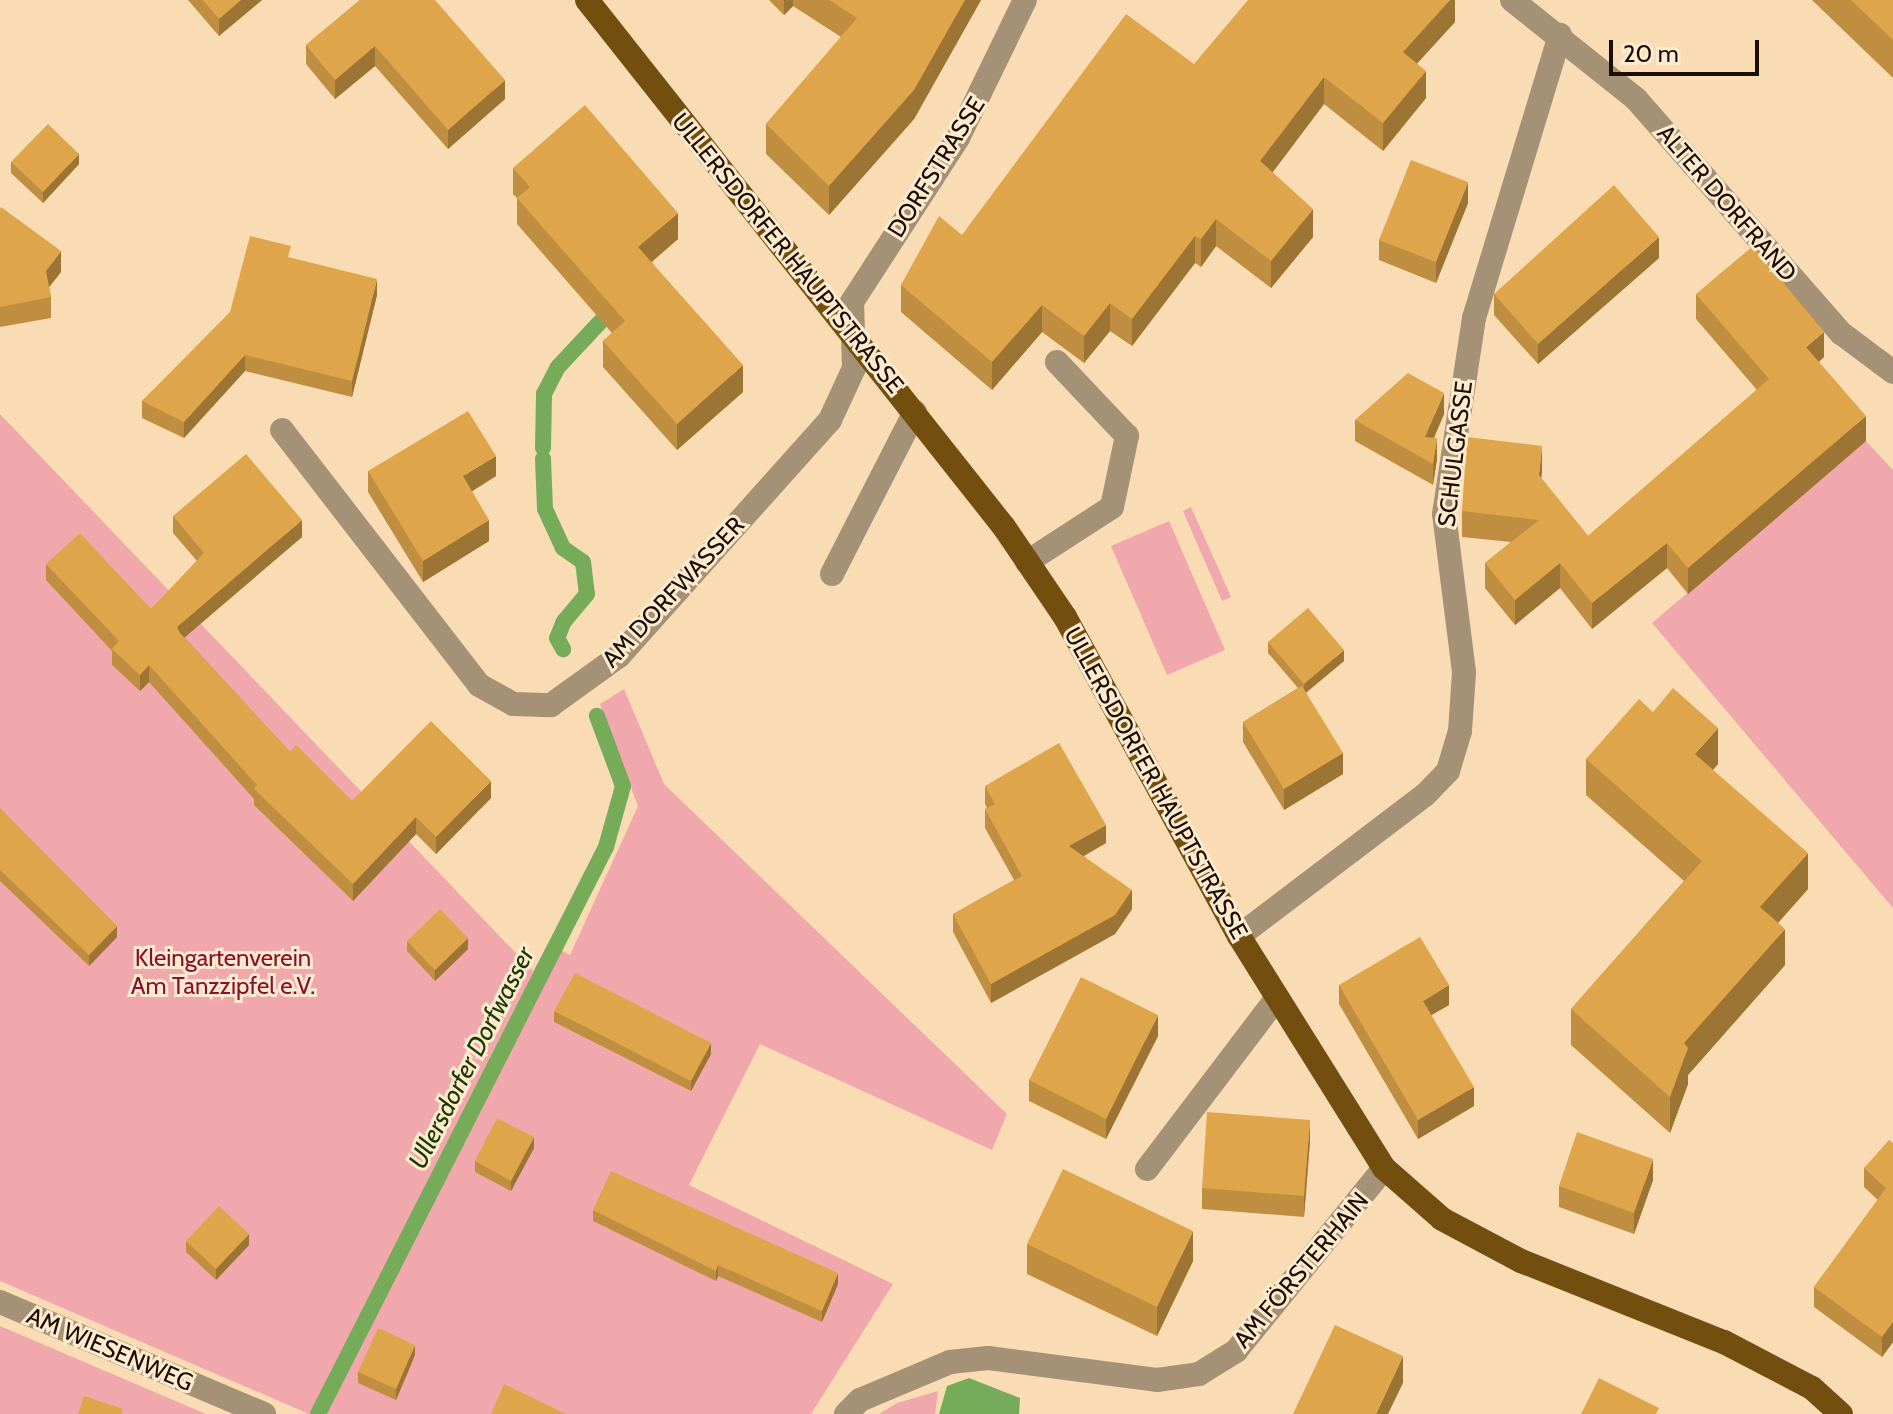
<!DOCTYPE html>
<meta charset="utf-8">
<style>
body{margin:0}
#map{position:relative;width:1893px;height:1414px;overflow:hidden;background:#fadcb4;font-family:Cabin,sans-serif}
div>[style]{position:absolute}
.green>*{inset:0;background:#f0a8ac}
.water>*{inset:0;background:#76ab59}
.stream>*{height:16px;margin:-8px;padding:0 8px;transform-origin:8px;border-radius:8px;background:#76ab59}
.minor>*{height:24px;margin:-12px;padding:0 12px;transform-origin:12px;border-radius:12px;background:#a59175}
.major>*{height:24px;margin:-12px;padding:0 12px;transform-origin:12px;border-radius:12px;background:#724e0f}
.wall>*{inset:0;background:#c08e40}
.shaded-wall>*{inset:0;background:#9c7434}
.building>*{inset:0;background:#dfa54b}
span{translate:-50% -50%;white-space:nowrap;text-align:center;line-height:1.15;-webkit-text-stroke:6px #ffebd0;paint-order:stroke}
.street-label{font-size:24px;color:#1b0d00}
.park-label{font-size:24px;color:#8d0f2e}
.water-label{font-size:26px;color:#183a00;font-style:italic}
.scale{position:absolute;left:1609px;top:40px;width:150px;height:36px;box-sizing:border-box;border:4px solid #1b0d00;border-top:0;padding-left:10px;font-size:24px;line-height:28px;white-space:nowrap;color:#1b0d00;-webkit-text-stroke:6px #ffebd0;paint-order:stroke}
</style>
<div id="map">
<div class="green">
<i style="clip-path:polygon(0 414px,533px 971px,548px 944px,570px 955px,638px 806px,600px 704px,624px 689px,664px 784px,1007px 1114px,992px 1150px,760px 1044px,689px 1185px,893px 1284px,811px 1414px,309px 1414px,0 1281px)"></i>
<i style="clip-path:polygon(1866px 441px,1893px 470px,1893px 908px,1652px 623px)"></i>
<i style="clip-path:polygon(1191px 507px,1231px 597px,1222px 601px,1183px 511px)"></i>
<i style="clip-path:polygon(1169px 521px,1225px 650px,1167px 675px,1111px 546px)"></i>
<i style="clip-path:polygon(0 1326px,206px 1414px,0 1414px)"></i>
<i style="clip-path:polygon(938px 1391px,935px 1414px,879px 1414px,897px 1403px)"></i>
</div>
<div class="water">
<i style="clip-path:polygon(969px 1378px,1020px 1398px,1019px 1414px,939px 1414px,947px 1386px)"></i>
</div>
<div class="stream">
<i style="left:543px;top:448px;width:54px;rotate:-88.9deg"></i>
<i style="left:544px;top:394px;width:30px;rotate:-63deg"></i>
<i style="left:558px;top:367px;width:63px;rotate:-46.9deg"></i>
<i style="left:543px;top:459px;width:50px;rotate:87.7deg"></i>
<i style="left:545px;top:509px;width:43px;rotate:65.2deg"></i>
<i style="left:563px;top:548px;width:24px;rotate:35deg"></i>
<i style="left:583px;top:562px;width:32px;rotate:83deg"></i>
<i style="left:587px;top:594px;width:35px;rotate:130deg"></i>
<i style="left:564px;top:621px;width:18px;rotate:112deg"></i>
<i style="left:557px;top:638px;width:13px;rotate:61deg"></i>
<i style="left:318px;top:1414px;width:636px;rotate:-63.07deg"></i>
<i style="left:606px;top:847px;width:63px;rotate:-74.4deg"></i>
<i style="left:623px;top:786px;width:75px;rotate:-110.4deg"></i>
</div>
<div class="minor">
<i style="left:1512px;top:0;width:159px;rotate:38.6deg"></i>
<i style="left:1636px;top:99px;width:311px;rotate:48.8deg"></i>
<i style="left:1841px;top:333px;width:65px;rotate:36.9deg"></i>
<i style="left:282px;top:430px;width:322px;rotate:52.3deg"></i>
<i style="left:479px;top:685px;width:39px;rotate:29deg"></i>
<i style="left:513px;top:704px;width:38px;rotate:2deg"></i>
<i style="left:551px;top:705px;width:84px;rotate:-35.8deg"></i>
<i style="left:619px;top:656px;width:317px;rotate:-48.2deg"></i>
<i style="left:830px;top:420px;width:57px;rotate:-65.2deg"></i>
<i style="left:854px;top:368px;width:66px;rotate:-91.7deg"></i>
<i style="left:852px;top:302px;width:195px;rotate:-57.1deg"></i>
<i style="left:958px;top:138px;width:153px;rotate:-64.1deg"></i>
<i style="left:1027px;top:562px;width:101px;rotate:-32.9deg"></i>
<i style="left:1112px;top:507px;width:73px;rotate:-78.1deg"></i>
<i style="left:1127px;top:436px;width:102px;rotate:-133.4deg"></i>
<i style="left:832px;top:574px;width:182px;rotate:-62.9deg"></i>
<i style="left:1239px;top:936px;width:233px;rotate:-37.2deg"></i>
<i style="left:1425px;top:795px;width:33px;rotate:-46deg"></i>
<i style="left:1448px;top:771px;width:42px;rotate:-73.3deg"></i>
<i style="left:1460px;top:731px;width:59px;rotate:-86.1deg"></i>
<i style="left:1464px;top:672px;width:159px;rotate:-97.2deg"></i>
<i style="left:1444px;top:514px;width:198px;rotate:-81.3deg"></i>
<i style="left:1474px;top:318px;width:296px;rotate:-73.1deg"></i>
<i style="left:1147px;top:1169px;width:215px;rotate:-52.8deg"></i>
<i style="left:0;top:1302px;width:287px;rotate:23deg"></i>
<i style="left:846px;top:1414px;width:20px;rotate:-45deg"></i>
<i style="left:860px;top:1400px;width:98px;rotate:-22.9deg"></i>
<i style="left:950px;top:1362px;width:38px;rotate:-6deg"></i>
<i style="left:988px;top:1358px;width:170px;rotate:7.4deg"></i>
<i style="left:1157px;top:1380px;width:42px;rotate:-8.1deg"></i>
<i style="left:1199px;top:1374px;width:44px;rotate:-31.9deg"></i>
<i style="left:1236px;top:1351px;width:235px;rotate:-51deg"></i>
</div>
<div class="major">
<i style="left:587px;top:0;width:672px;rotate:51.65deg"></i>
<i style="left:1004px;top:527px;width:109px;rotate:55.9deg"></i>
<i style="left:1065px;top:617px;width:363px;rotate:61.4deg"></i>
<i style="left:1239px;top:936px;width:274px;rotate:58deg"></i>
<i style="left:1384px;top:1168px;width:77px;rotate:41.3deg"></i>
<i style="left:1442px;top:1219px;width:89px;rotate:28deg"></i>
<i style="left:1521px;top:1261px;width:219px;rotate:21.8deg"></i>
<i style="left:1724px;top:1342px;width:99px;rotate:27.6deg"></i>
<i style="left:1812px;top:1388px;width:39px;rotate:42deg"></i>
</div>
<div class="wall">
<i style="clip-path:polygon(188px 0,262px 0,219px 36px)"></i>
<i style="clip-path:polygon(360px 0,505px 99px,448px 149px,375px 66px,335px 99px,306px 64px,306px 45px)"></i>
<i style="clip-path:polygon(769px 0,981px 0,914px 119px,829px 215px,766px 154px,766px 124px,841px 37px,793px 6px,784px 15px)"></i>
<i style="clip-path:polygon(1455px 0,1455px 22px,1417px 63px,1426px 98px,1383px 151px,1324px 104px,1272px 173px,1313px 237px,1271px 288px,1216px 246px,1201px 267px,1195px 263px,1132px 346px,1110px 331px,1084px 363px,1042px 332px,992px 390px,901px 312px,901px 285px,962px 235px,1194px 64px)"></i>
<i style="clip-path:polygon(1812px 0,1893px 0,1893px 78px)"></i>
<i style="clip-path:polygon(11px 162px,79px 164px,43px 203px,11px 173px)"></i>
<i style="clip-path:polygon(513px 168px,678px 239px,652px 262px,743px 392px,677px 450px,603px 367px,603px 341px,612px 333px,517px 224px,517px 198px,513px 194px)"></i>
<i style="clip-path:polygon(1468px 203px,1436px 283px,1379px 260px,1379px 240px)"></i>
<i style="clip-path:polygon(0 209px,61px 272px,49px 287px,51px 297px,51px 318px,0 327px)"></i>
<i style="clip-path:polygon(291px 258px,377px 295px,352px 397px,245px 371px,184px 438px,142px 418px,142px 401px)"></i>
<i style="clip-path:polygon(1659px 258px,1538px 364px,1494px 315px,1494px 294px)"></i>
<i style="clip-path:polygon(1696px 294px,1824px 357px,1819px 362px,1866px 441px,1688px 594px,1667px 568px,1592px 629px,1560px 588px,1515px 625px,1485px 588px,1485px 563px,1511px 542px,1462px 537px,1462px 511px,1542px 471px,1541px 478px,1588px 536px,1757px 390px,1696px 319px)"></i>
<i style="clip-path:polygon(1444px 414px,1434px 438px,1437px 459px,1433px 485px,1355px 441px,1355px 420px)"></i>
<i style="clip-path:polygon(368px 471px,496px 476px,472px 491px,489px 541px,423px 582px,368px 492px)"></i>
<i style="clip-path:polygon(173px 516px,302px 537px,184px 637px,290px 752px,352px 801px,491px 798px,436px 854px,416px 834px,353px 901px,254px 805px,254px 799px,149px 682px,140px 691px,112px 665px,112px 651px,46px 580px,46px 564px,151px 609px,197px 561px,173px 533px)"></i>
<i style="clip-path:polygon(1268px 642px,1344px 661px,1306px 693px,1343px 774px,1284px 810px,1243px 742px,1243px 722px,1298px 688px,1268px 653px)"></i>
<i style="clip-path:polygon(1653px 712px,1718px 764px,1713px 770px,1808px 889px,1778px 923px,1785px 965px,1688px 1075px,1688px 1084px,1670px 1133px,1571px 1045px,1571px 1009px,1684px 881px,1586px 795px,1586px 759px)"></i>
<i style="clip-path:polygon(985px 786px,1106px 843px,1084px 856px,1132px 909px,1115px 934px,991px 1003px,953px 932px,953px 914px,1014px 880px,985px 828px,985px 809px,987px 808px,985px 804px)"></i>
<i style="clip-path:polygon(0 808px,117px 937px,89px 966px,0 881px)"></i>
<i style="clip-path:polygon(407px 941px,468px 949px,435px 981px,407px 951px)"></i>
<i style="clip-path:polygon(1339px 985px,1449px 1005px,1431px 1015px,1474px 1106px,1418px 1139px,1339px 1004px)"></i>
<i style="clip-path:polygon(554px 1011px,711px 1054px,691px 1091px,554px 1022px)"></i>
<i style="clip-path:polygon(1158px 1036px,1106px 1139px,1029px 1101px,1029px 1080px)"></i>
<i style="clip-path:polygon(1310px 1141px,1304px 1217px,1202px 1209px,1202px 1188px)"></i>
<i style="clip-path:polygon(1893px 1143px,1893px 1342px,1882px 1357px,1814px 1307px,1814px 1287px,1878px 1200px,1864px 1187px,1864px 1168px)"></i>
<i style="clip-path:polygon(534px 1148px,511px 1191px,475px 1172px,475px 1161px)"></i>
<i style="clip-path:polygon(1653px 1180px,1634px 1234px,1559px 1207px,1559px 1186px)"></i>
<i style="clip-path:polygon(593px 1210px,838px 1284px,822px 1322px,718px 1276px,716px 1281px,593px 1221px)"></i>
<i style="clip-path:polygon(186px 1241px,249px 1245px,216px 1280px,186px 1252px)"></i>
<i style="clip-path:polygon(1027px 1244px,1193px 1261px,1157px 1336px,1027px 1274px)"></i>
<i style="clip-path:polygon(415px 1355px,396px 1400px,358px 1383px,358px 1372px)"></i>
</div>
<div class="shaded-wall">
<i style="clip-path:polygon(241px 0,262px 0,219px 36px,219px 19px)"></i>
<i style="clip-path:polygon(784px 0,793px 0,793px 6px,784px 15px)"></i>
<i style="clip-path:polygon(965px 0,981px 0,914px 119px,829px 215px,829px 186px)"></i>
<i style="clip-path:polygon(1450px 0,1455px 0,1455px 22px,1403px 79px,1403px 52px)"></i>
<i style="clip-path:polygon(375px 46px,375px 66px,335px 99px,335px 80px)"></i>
<i style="clip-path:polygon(1426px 71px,1426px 98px,1383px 151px,1383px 123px)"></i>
<i style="clip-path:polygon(1324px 77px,1324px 104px,1260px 189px,1260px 161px)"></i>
<i style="clip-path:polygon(505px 80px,505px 99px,448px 149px,448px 130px)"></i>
<i style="clip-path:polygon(79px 154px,79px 164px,43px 203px,43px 192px)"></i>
<i style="clip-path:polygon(1468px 182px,1468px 203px,1436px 283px,1436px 262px)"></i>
<i style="clip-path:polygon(1313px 209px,1313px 237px,1271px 288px,1271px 261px)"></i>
<i style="clip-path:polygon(678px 213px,678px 239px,638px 273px,638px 247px)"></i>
<i style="clip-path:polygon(1216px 219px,1216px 246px,1201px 267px,1201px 239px)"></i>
<i style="clip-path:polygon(1195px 236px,1195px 263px,1132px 346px,1132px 319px)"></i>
<i style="clip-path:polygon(1659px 237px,1659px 258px,1538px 364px,1538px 344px)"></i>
<i style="clip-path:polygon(61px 251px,61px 272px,46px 291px,46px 271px)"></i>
<i style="clip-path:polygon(377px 279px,377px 295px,352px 397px,352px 381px)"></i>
<i style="clip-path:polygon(1110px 303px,1110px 331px,1084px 363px,1084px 336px)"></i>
<i style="clip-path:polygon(1042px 305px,1042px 332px,992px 390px,992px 362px)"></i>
<i style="clip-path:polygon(1824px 332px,1824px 357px,1806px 372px,1806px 347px)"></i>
<i style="clip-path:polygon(245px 355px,245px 371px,184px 438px,184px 422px)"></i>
<i style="clip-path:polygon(743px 365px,743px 392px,677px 450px,677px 424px)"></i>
<i style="clip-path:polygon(1444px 393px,1444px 414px,1425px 458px,1425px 437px)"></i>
<i style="clip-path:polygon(1866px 416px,1866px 441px,1688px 594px,1688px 568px)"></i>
<i style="clip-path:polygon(1437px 438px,1437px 459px,1433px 485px,1433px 464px)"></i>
<i style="clip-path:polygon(1542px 446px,1542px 471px,1539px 500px,1539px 475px)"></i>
<i style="clip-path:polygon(496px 456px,496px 476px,463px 497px,463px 476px)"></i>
<i style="clip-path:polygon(302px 520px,302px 537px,177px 644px,177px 627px)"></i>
<i style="clip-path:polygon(489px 520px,489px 541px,423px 582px,423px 561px)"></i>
<i style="clip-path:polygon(1667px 543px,1667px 568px,1592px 629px,1592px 603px)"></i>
<i style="clip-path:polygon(1560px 563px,1560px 588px,1515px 625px,1515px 600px)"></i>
<i style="clip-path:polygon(1344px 650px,1344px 661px,1304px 694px,1304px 684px)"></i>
<i style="clip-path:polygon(149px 665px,149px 682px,140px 691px,140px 675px)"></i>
<i style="clip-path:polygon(1718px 728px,1718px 764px,1695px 790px,1695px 754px)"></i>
<i style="clip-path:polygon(1343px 753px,1343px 774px,1284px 810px,1284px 789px)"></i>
<i style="clip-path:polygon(491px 781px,491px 798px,436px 854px,436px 837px)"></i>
<i style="clip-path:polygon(416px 817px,416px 834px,353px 901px,353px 884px)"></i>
<i style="clip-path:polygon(1106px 825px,1106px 843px,1069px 864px,1069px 846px)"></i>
<i style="clip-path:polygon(1808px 853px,1808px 889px,1760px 943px,1760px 907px)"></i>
<i style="clip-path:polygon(1132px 890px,1132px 909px,1115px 934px,991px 1003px,991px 984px)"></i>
<i style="clip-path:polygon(117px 926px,117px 937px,89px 966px,89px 955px)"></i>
<i style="clip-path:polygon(1785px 929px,1785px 965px,1688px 1075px,1688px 1084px,1670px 1133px,1670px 1097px,1684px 1043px)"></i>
<i style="clip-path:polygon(468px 938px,468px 949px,435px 981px,435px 970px)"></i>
<i style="clip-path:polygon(1449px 985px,1449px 1005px,1423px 1020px,1423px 1001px)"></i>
<i style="clip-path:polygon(1158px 1015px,1158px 1036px,1106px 1139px,1106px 1119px)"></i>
<i style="clip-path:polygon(711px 1043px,711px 1054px,691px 1091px,691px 1081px)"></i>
<i style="clip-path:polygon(1474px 1087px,1474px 1106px,1418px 1139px,1418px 1120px)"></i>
<i style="clip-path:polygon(1310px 1120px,1310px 1141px,1304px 1217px,1304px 1196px)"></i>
<i style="clip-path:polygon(534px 1137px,534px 1148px,511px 1191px,511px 1181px)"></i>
<i style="clip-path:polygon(1653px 1159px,1653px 1180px,1634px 1234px,1634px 1213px)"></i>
<i style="clip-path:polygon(1193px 1231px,1193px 1261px,1157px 1336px,1157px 1307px)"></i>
<i style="clip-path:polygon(249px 1234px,249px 1245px,216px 1280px,216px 1269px)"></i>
<i style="clip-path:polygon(718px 1265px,718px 1276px,716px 1281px,716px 1271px)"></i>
<i style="clip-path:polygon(838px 1273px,838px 1284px,822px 1322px,822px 1311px)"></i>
<i style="clip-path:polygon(1893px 1322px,1893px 1342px,1882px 1357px,1882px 1337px)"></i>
<i style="clip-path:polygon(415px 1345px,415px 1355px,396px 1400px,396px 1389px)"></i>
<i style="clip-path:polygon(1403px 1356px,1403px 1383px,1388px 1414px,1376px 1414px)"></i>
</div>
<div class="building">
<i style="clip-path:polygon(203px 0,241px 0,219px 19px)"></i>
<i style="clip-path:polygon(360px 0,435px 0,505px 80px,448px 130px,375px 46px,335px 80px,306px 45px)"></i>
<i style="clip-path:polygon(829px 0,965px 0,914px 90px,829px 186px,766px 124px,857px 18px)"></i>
<i style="clip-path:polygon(1248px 0,1450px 0,1403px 52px,1426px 71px,1383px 123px,1324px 77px,1260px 161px,1313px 209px,1271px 261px,1216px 219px,1201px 239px,1195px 236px,1132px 319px,1110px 303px,1084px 336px,1042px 305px,992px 362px,901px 285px,939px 216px,962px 235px,1126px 14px,1194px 64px)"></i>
<i style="clip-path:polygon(1851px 0,1893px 0,1893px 40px)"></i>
<i style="clip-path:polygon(585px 105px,678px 213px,638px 247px,743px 365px,677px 424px,603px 341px,625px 321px,517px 198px,530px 187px,513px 168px)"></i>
<i style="clip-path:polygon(48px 124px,79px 154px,43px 192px,11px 162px)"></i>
<i style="clip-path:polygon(1411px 160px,1468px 182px,1436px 262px,1379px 240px)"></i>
<i style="clip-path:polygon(1614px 185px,1659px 237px,1538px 344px,1494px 294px)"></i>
<i style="clip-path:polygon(1px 207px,61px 251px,46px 271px,51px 297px,0 307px,0 209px)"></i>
<i style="clip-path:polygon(250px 236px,291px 246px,288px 257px,377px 279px,352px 381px,245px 355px,184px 422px,142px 401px,230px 312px)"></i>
<i style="clip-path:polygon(1753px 246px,1824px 332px,1806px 347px,1866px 416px,1688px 568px,1667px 543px,1592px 603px,1560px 563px,1515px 600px,1485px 563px,1539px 520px,1462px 511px,1467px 437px,1542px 446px,1539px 475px,1588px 536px,1769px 379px,1696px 294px)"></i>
<i style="clip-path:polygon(1408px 373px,1444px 393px,1425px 437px,1437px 438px,1433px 464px,1355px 420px)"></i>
<i style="clip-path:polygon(468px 411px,496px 456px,463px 476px,489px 520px,423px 561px,368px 471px)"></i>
<i style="clip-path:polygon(246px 454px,302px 520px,177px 627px,180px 633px,290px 752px,296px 745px,352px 801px,431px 721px,491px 781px,436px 837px,416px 817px,353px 884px,254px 789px,257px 785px,149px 665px,140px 675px,112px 649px,119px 641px,46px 564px,80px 533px,151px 609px,204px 553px,173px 516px)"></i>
<i style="clip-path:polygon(1308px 608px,1344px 650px,1304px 684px,1268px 642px)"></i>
<i style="clip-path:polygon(1302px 686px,1343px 753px,1284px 789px,1243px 722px)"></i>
<i style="clip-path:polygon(1673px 688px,1718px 728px,1695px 754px,1808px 853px,1760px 907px,1785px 929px,1684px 1043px,1688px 1048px,1670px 1097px,1571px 1009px,1702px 861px,1586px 759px,1639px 699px,1653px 712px)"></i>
<i style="clip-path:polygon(1059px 743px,1106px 825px,1069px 846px,1132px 890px,1115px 915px,991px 984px,953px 914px,1022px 876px,985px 809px,995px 804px,985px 786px)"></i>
<i style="clip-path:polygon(0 808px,117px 926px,89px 955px,0 870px)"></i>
<i style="clip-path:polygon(440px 909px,468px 938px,435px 970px,407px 941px)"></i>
<i style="clip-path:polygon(1420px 937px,1449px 985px,1423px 1001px,1474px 1087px,1418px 1120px,1339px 985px)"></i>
<i style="clip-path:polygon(575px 973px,711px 1043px,691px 1081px,554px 1011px)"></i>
<i style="clip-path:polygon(1081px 977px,1158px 1015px,1106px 1119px,1029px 1080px)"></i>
<i style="clip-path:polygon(1207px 1112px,1310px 1120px,1304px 1196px,1202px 1188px)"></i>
<i style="clip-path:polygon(497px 1118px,534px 1137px,511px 1181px,475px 1161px)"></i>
<i style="clip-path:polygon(1577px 1132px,1653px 1159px,1634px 1213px,1559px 1186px)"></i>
<i style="clip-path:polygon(1889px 1140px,1893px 1143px,1893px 1322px,1882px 1337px,1814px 1287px,1886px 1188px,1864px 1168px)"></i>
<i style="clip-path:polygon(1063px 1169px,1193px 1231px,1157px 1307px,1027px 1244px)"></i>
<i style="clip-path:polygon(611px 1171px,838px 1273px,822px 1311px,718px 1265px,716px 1271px,593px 1210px)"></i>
<i style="clip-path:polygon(219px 1206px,249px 1234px,216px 1269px,186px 1241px)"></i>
<i style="clip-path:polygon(1335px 1325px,1403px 1356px,1376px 1414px,1293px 1414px)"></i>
<i style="clip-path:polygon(378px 1328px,415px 1345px,396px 1389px,358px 1372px)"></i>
<i style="clip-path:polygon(1599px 1378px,1659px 1408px,1656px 1414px,1581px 1414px)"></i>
<i style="clip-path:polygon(504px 1384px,566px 1414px,491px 1414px)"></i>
<i style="clip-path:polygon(84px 1396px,123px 1409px,121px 1414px,78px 1414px)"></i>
</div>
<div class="street-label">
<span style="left:936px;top:167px;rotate:-58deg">DORFSTRASSE</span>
<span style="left:1727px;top:203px;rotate:49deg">ALTER DORFRAND</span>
<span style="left:788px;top:253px;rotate:51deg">ULLERSDORFER HAUPTSTRASSE</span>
<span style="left:1455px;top:454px;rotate:-83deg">SCHULGASSE</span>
<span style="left:673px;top:592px;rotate:-47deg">AM DORFWASSER</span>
<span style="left:1156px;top:783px;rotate:61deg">ULLERSDORFER HAUPTSTRASSE</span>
<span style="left:1301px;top:1270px;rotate:-50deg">AM FÖRSTERHAIN</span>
<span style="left:110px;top:1349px;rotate:23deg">AM WIESENWEG</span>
</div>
<div class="park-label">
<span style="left:223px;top:972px">Kleingartenverein<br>Am Tanzzipfel e.V.</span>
</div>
<div class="water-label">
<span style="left:472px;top:1058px;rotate:-63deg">Ullersdorfer Dorfwasser</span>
</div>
<div class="scale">20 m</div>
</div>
